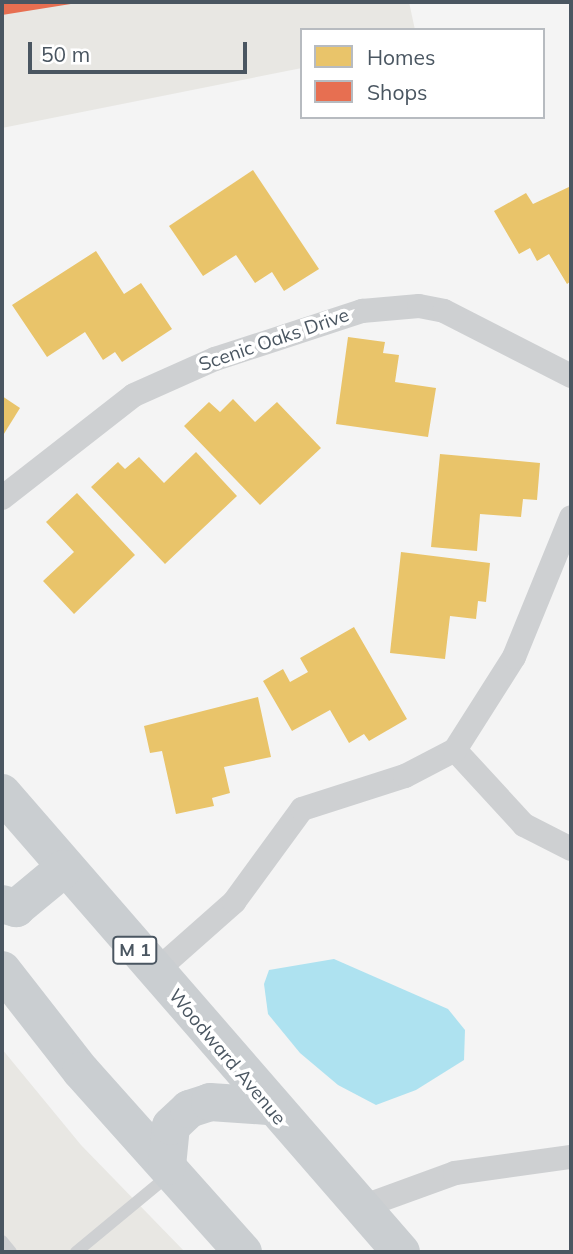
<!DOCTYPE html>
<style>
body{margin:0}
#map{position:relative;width:573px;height:1254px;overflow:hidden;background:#f4f4f4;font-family:Mulish,sans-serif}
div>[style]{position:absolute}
.commercial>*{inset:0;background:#e8e7e3}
.water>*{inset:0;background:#aee2f0}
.homes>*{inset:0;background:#e9c46a}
.shops>*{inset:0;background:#e76f51}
.service>*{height:12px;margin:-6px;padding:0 6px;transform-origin:6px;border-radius:6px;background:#ced0d2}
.minor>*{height:24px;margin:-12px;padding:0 12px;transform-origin:12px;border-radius:12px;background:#ced0d2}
.primary>*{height:38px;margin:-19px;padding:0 19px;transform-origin:19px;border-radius:19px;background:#caced1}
span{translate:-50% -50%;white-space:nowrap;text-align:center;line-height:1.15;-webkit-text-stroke:7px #fff;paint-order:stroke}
.shield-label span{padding:2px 5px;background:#fff;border:2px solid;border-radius:5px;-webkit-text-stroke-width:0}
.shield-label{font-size:18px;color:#4a5661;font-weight:700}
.street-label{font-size:19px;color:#4a5661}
.frame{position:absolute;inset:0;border:4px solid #4a5661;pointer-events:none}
.legend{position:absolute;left:300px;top:28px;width:245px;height:91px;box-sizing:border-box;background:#fff;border:2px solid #b7bbc0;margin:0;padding:9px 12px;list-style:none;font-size:21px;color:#4a5661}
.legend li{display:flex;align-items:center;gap:14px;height:35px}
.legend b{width:35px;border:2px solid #b7bbc0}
.scale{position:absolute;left:28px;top:42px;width:219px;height:32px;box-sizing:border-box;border:4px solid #4a5661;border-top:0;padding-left:9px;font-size:21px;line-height:24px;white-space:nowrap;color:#4a5661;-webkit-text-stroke:5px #fff;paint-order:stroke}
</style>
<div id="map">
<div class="commercial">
<i style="clip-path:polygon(2px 2px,409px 2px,415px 30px,302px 30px,302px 68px,2px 128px)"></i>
<i style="clip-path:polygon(2px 1049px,81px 1145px,185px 1252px,2px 1252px)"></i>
</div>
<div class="water">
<i style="clip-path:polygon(334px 959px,448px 1009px,465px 1030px,464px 1060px,416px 1090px,376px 1105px,338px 1085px,300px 1053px,268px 1014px,264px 984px,269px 970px)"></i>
</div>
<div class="homes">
<i style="clip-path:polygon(253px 170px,319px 269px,284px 291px,272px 272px,255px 283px,236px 255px,203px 276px,169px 226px)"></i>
<i style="clip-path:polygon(571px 186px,571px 281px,567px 284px,549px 254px,537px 261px,530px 248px,519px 254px,494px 211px,526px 193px,533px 204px)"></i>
<i style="clip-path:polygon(96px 251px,124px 294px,141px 283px,172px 329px,122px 362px,115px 352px,103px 360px,85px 332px,47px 357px,12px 305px)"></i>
<i style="clip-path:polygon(348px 337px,385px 342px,383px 353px,399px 355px,395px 382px,436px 388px,428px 437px,336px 424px)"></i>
<i style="clip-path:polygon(2px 396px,20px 408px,2px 437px)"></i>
<i style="clip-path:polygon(233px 399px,255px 422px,277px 402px,321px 448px,260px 505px,184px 426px,209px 402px,220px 412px)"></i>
<i style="clip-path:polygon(196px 452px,237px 496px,165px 564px,91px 487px,118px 462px,125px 469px,139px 457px,164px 483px)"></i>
<i style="clip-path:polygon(440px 454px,540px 463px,537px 500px,523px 499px,521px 517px,480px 514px,477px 551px,431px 547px)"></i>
<i style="clip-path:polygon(77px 493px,135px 555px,74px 614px,43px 581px,74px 552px,46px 522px)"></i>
<i style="clip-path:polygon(401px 552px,490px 563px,486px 602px,478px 601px,476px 619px,450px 616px,445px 659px,390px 653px)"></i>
<i style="clip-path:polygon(354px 627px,407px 719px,369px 741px,364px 734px,349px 743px,330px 710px,292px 731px,263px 681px,283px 669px,290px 682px,308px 672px,300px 658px)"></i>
<i style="clip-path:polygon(258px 697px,271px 757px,224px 767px,230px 793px,212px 798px,214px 806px,176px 814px,162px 751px,150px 753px,144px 726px)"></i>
</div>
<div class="shops">
<i style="clip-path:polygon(2px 2px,77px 2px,77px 3px,2px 15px)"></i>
</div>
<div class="service">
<i style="left:2px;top:1241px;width:14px;rotate:51deg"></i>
<i style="left:76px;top:1252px;width:121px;rotate:-39.6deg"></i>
</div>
<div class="minor">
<i style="left:2px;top:498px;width:167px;rotate:-38deg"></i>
<i style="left:134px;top:395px;width:89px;rotate:-24deg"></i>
<i style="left:215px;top:359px;width:155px;rotate:-18.1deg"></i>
<i style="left:362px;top:311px;width:57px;rotate:-5deg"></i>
<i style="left:419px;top:306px;width:25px;rotate:11deg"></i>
<i style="left:444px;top:311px;width:143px;rotate:27.1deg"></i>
<i style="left:455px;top:750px;width:102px;rotate:47.4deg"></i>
<i style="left:524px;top:825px;width:53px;rotate:27.1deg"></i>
<i style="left:155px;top:972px;width:106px;rotate:-41.5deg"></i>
<i style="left:234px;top:902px;width:115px;rotate:-53.8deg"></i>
<i style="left:302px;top:809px;width:108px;rotate:-17.8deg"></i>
<i style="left:405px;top:776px;width:56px;rotate:-27.5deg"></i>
<i style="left:455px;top:750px;width:110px;rotate:-57.6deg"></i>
<i style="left:514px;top:657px;width:151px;rotate:-67.8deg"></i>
<i style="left:359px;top:1208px;width:102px;rotate:-20deg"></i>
<i style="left:455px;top:1173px;width:117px;rotate:-7.9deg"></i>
</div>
<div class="primary">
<i style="left:2px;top:793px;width:608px;rotate:49deg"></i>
<i style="left:2px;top:904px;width:15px;rotate:16deg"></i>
<i style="left:16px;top:908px;width:61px;rotate:-39.7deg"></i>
<i style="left:2px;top:970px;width:128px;rotate:52deg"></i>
<i style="left:81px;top:1071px;width:243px;rotate:48.2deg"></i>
<i style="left:167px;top:1166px;width:40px;rotate:-84.3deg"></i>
<i style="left:171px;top:1126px;width:25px;rotate:-43deg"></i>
<i style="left:189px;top:1109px;width:22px;rotate:-18deg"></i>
<i style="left:210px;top:1102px;width:58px;rotate:3.9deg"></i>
</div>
<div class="shield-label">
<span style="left:135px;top:950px">M 1</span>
</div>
<div class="street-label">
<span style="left:274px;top:340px;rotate:-19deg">Scenic Oaks Drive</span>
<span style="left:227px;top:1057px;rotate:50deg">Woodward Avenue</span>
</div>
<div class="frame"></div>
<ul class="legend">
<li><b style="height:19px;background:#e9c46a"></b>Homes</li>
<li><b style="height:19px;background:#e76f51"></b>Shops</li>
</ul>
<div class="scale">50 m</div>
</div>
